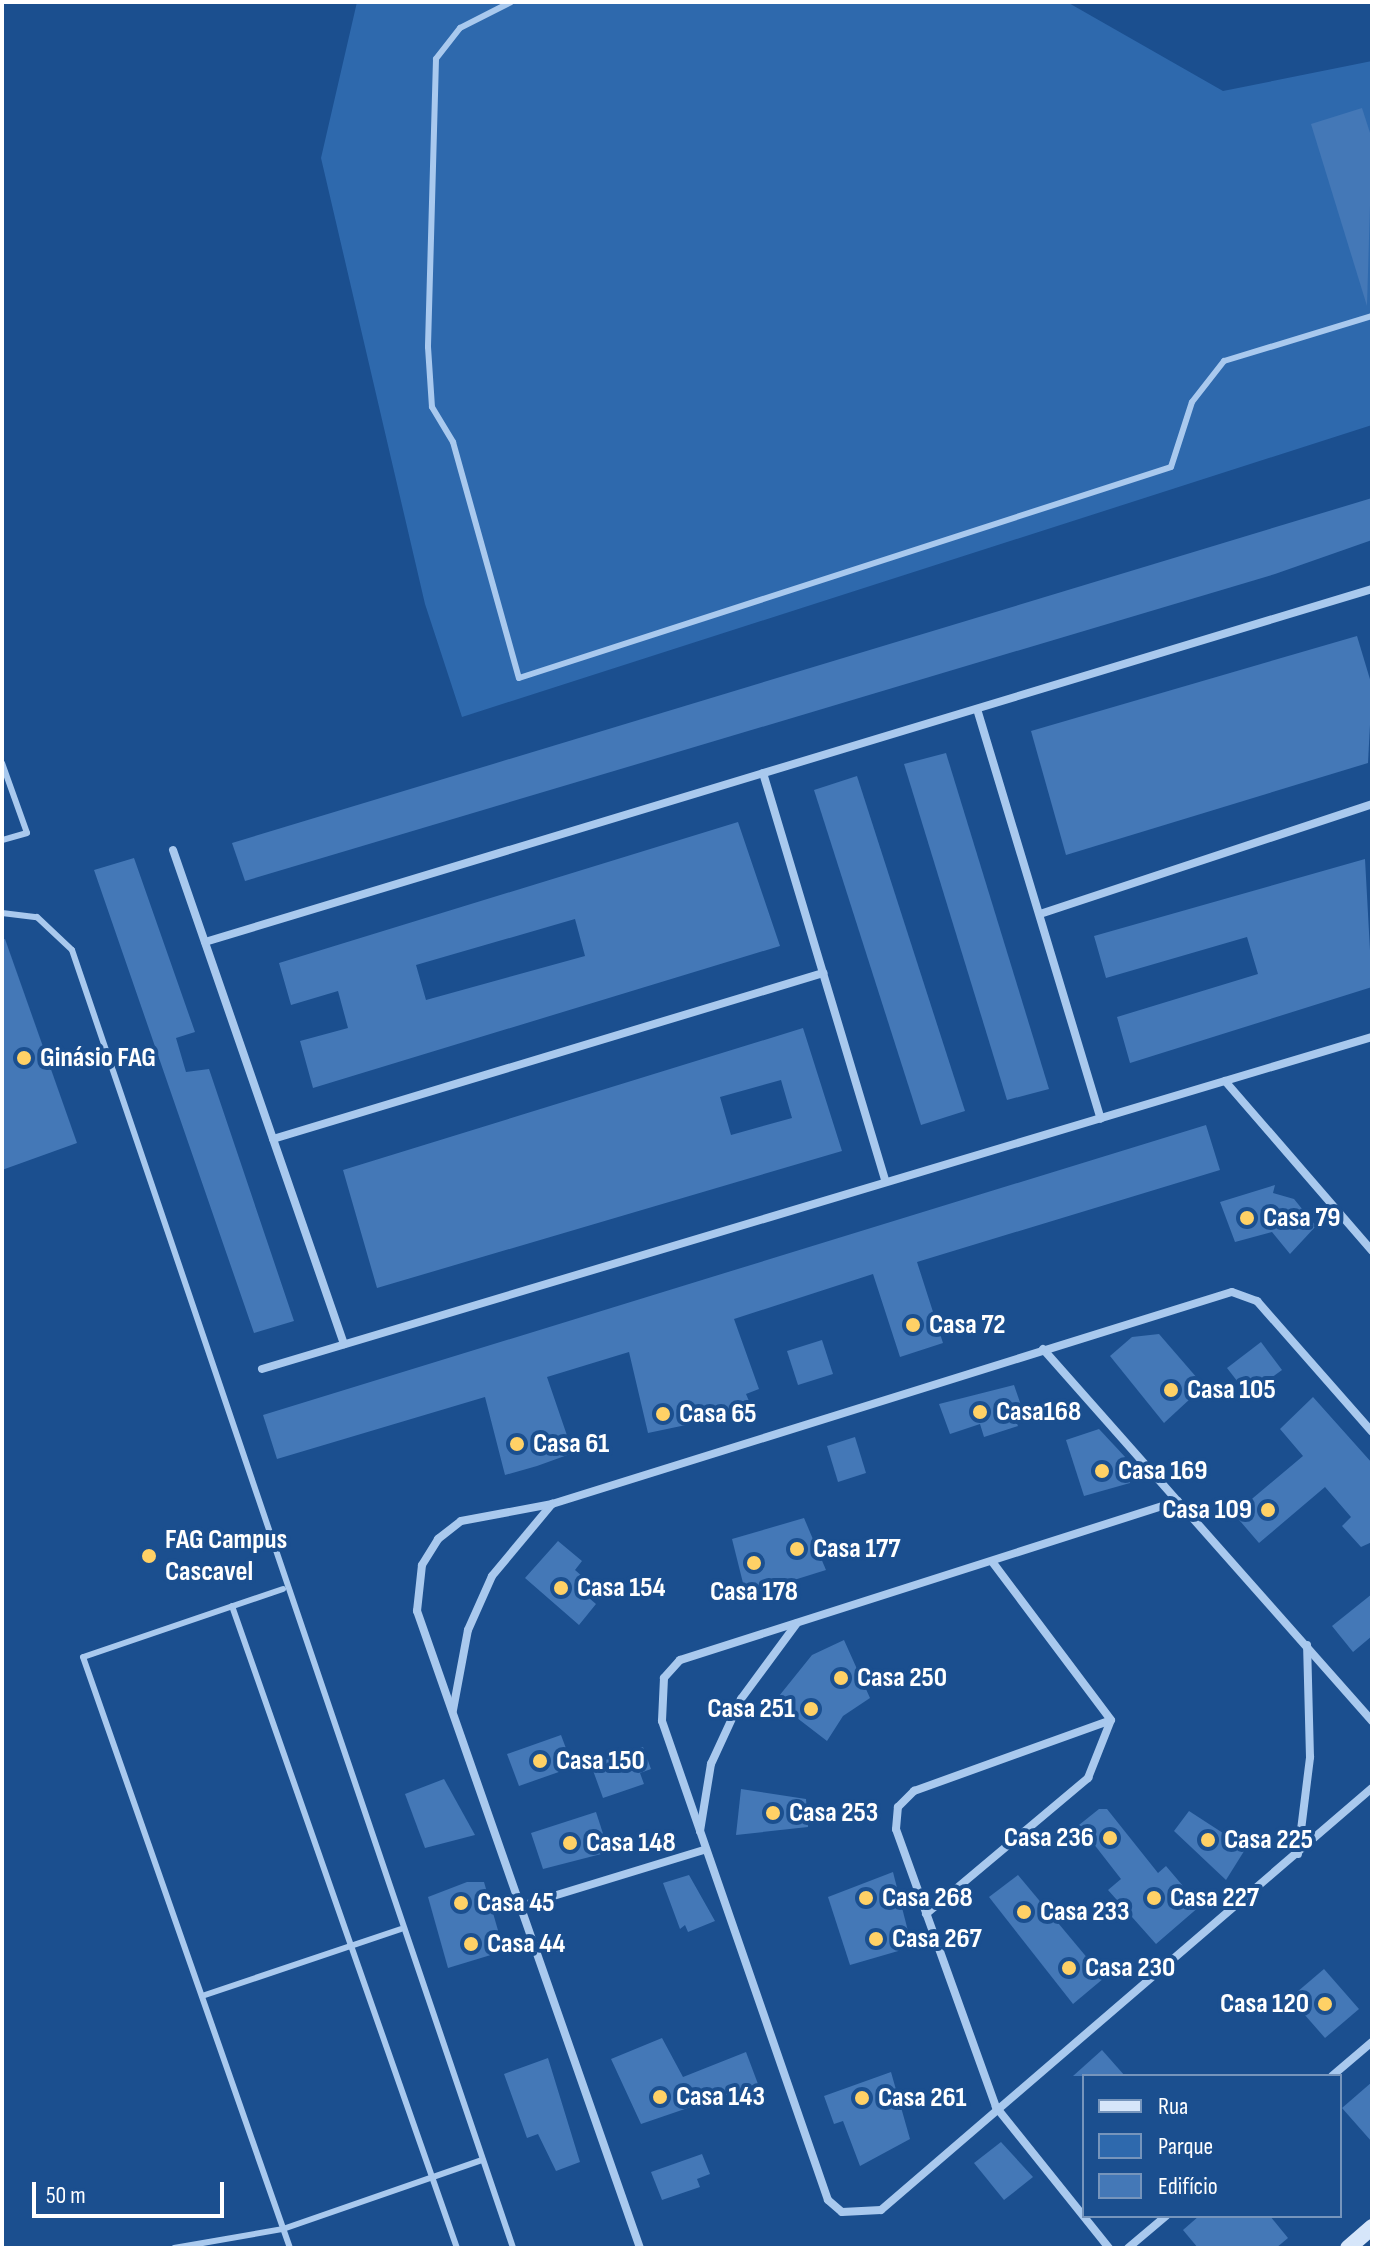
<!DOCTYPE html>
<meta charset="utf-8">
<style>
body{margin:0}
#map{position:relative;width:1374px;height:2250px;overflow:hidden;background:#1b4f8f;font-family:"Sofia Sans Condensed",sans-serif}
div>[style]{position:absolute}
.green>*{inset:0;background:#2e69ad}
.building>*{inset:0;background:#4478b7}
.lane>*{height:6px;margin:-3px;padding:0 3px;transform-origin:3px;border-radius:3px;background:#a9c9ee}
.street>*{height:8px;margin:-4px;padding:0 4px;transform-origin:4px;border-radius:4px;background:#a9c9ee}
.secondary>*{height:16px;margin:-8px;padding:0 8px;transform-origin:8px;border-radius:8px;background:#d6e6fa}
.dots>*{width:22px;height:22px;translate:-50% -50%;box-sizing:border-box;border:4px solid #1b4f8f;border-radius:50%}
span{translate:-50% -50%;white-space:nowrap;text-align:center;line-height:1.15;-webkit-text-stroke:8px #1b4f8f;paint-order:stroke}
.poi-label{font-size:28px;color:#fff;font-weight:700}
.left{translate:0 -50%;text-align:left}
.right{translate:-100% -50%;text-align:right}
.frame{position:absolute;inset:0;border:4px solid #fff;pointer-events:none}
.legend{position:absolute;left:1082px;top:2074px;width:260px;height:144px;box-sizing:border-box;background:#1b4f8f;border:2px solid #7695bc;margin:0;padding:10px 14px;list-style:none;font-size:24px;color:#fff}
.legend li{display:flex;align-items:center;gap:16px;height:40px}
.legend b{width:40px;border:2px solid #7695bc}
.scale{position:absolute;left:32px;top:2182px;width:192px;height:36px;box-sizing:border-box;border:4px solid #fff;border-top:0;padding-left:10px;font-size:24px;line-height:28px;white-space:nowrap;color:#fff;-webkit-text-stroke:6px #1b4f8f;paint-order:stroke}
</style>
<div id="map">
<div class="green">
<i style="clip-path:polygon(357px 2px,1067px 2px,1223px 91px,1372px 61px,1372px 425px,462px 717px,425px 604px,321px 158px)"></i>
</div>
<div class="building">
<i style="clip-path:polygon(1362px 108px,1372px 139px,1367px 306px,1311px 124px)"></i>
<i style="clip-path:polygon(1372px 498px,1372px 540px,1275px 574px,245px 881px,232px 843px)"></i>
<i style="clip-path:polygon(1357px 636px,1372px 686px,1368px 763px,1066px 855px,1031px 731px)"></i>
<i style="clip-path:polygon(946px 753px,1049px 1089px,1007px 1100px,904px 764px)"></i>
<i style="clip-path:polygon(857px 776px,965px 1111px,921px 1125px,814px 790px)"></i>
<i style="clip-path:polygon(evenodd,738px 822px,780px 946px,313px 1088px,300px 1041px,348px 1028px,338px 991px,291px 1005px,279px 963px,738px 822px,575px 919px,585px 956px,426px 1000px,416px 965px,575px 919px)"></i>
<i style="clip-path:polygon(134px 858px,195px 1032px,176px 1038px,186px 1072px,209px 1069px,294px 1321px,254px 1333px,94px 870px)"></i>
<i style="clip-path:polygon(1365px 859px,1372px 987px,1130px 1063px,1117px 1017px,1258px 974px,1247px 937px,1106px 978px,1094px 936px)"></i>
<i style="clip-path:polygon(5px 939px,77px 1143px,2px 1170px,2px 940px)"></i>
<i style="clip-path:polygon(evenodd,803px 1028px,842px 1151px,377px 1288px,343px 1170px,803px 1028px,781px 1080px,792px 1118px,731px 1135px,720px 1097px,781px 1080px)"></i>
<i style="clip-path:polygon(1206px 1125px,1220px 1170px,917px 1262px,943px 1343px,900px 1357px,873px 1274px,734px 1319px,759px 1389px,746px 1394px,749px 1401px,686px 1425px,648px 1433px,629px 1352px,547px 1377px,573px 1453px,537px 1466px,505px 1475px,485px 1397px,277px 1459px,263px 1415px)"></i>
<i style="clip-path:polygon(1275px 1185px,1273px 1193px,1294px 1199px,1316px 1226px,1290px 1254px,1272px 1232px,1235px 1242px,1220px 1202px)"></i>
<i style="clip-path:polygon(1159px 1334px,1204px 1386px,1164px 1423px,1110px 1356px,1132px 1337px)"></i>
<i style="clip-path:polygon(822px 1340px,833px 1374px,798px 1385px,787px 1351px)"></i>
<i style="clip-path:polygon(1261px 1342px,1282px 1370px,1248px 1395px,1227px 1368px)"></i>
<i style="clip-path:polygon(1014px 1385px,1023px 1411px,1013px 1414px,1018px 1426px,984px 1437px,980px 1424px,950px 1434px,939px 1404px)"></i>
<i style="clip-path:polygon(1313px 1397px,1372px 1463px,1372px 1542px,1361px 1547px,1342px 1526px,1351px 1517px,1325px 1487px,1259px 1543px,1234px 1514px,1303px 1456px,1280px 1429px)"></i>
<i style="clip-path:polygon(1099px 1429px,1127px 1459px,1130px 1483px,1084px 1496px,1066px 1440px)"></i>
<i style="clip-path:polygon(855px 1437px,866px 1473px,838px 1482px,827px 1446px)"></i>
<i style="clip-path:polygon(804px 1518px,826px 1570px,746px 1595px,732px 1539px)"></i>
<i style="clip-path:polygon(558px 1541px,582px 1561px,575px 1570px,590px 1583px,582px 1592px,596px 1604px,579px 1625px,525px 1578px)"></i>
<i style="clip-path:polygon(1372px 1594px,1372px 1636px,1353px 1652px,1332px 1626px)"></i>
<i style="clip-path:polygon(844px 1640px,870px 1698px,843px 1716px,827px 1741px,775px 1701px,812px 1655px)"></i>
<i style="clip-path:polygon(561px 1735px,573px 1767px,519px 1786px,507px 1754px)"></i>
<i style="clip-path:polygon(643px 1747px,651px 1769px,640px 1773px,644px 1784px,603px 1798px,591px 1765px)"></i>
<i style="clip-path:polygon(444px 1779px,475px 1835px,425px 1848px,405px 1794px)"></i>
<i style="clip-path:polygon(741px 1789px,806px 1799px,808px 1827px,736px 1835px)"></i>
<i style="clip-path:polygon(1099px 1809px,1107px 1809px,1158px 1873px,1166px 1866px,1200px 1906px,1156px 1944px,1108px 1890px,1121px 1879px,1079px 1825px)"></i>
<i style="clip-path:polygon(1189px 1811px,1246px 1848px,1226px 1880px,1174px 1831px)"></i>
<i style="clip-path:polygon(596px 1812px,609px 1852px,543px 1869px,531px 1833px)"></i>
<i style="clip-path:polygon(893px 1872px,912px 1947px,850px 1965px,828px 1897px)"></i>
<i style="clip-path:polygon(689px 1875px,715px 1921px,688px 1932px,685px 1925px,680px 1929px,663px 1883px)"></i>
<i style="clip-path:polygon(1018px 1875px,1104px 1978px,1073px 2004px,989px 1897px)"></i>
<i style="clip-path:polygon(467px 1882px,484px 1882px,504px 1951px,448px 1968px,428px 1897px)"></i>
<i style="clip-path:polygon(1324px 1969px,1359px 2009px,1325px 2038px,1290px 1998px)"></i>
<i style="clip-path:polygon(662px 2038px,683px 2077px,746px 2052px,758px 2084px,641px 2124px,611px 2059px)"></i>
<i style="clip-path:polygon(1102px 2050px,1125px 2076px,1073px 2076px)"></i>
<i style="clip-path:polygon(548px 2058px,580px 2162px,556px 2171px,538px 2134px,527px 2138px,504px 2074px)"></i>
<i style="clip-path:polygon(891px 2072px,910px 2139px,860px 2166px,843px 2121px,834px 2124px,824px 2096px)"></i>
<i style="clip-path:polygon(1372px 2082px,1372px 2142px,1342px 2108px)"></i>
<i style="clip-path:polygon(1001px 2142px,1033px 2177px,1004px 2200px,974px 2163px)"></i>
<i style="clip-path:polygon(702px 2154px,710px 2174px,697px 2179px,700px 2187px,662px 2200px,651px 2172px)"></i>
<i style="clip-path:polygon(1199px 2216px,1270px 2216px,1288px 2238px,1276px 2248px,1198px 2248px,1183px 2230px)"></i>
</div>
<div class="lane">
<i style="left:511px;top:2px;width:57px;rotate:153deg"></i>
<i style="left:460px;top:28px;width:39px;rotate:128deg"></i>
<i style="left:436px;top:59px;width:288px;rotate:91.6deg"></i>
<i style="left:428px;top:347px;width:60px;rotate:86.2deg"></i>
<i style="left:432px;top:407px;width:41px;rotate:59deg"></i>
<i style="left:453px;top:442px;width:245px;rotate:74.4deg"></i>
<i style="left:519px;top:678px;width:685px;rotate:-17.93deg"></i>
<i style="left:1171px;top:467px;width:68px;rotate:-72.1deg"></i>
<i style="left:1192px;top:402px;width:52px;rotate:-52deg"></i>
<i style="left:1224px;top:361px;width:155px;rotate:-16.9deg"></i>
<i style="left:2px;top:763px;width:74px;rotate:70.3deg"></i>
<i style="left:27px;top:833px;width:26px;rotate:164deg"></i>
<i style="left:2px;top:913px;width:35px;rotate:7deg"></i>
<i style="left:37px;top:917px;width:48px;rotate:43.3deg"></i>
<i style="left:72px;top:950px;width:1371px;rotate:71.23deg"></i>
<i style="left:283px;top:1589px;width:211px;rotate:161.2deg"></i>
<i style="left:83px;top:1657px;width:626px;rotate:70.7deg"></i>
<i style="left:232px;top:1606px;width:680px;rotate:70.69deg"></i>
<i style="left:202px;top:1996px;width:210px;rotate:-18.6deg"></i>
<i style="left:174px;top:2248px;width:111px;rotate:-9.9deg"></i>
<i style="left:283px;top:2229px;width:211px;rotate:-19.1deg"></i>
</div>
<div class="street">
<i style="left:977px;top:709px;width:428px;rotate:73.2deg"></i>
<i style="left:763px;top:773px;width:424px;rotate:73.3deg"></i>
<i style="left:173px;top:850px;width:523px;rotate:70.91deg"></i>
<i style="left:1040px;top:914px;width:350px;rotate:-18.3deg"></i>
<i style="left:205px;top:942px;width:1219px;rotate:-16.83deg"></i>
<i style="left:1225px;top:1081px;width:225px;rotate:49.1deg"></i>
<i style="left:273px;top:1139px;width:575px;rotate:-16.79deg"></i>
<i style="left:1043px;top:1349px;width:497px;rotate:48.5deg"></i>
<i style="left:262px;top:1369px;width:1159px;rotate:-16.65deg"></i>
<i style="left:1178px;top:1501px;width:523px;rotate:162.29deg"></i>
<i style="left:680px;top:1660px;width:24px;rotate:132deg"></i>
<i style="left:664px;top:1678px;width:43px;rotate:92.7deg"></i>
<i style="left:662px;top:1721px;width:507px;rotate:70.89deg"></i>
<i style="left:828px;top:2200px;width:18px;rotate:41deg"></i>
<i style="left:842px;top:2212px;width:39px;rotate:-3deg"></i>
<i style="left:881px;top:2210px;width:647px;rotate:-40.68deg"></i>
<i style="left:453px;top:1710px;width:81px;rotate:-79.4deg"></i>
<i style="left:468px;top:1630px;width:59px;rotate:-66deg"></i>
<i style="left:492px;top:1576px;width:94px;rotate:-50.2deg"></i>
<i style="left:700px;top:1831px;width:68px;rotate:-80.7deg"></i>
<i style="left:711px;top:1764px;width:72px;rotate:-65.2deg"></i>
<i style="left:741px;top:1699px;width:94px;rotate:-53.6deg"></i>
<i style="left:1298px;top:1854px;width:98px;rotate:-82.9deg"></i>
<i style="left:1310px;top:1757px;width:112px;rotate:-91.5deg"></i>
<i style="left:524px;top:1905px;width:188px;rotate:-17deg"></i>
<i style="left:926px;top:1914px;width:212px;rotate:-40deg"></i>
<i style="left:1088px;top:1778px;width:62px;rotate:-68.4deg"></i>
<i style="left:1111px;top:1720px;width:196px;rotate:-126.9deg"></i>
<i style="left:1332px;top:2076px;width:52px;rotate:-40.4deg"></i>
<i style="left:640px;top:2248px;width:675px;rotate:-109.29deg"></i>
<i style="left:417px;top:1611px;width:46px;rotate:-83.8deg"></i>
<i style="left:422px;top:1565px;width:31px;rotate:-58deg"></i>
<i style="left:438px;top:1539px;width:29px;rotate:-38deg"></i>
<i style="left:461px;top:1521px;width:93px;rotate:-10.6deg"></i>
<i style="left:552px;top:1504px;width:712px;rotate:-17.32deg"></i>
<i style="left:1232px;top:1292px;width:27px;rotate:20deg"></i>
<i style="left:1257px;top:1301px;width:174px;rotate:48.7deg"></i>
<i style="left:1109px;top:2248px;width:181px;rotate:-128.7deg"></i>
<i style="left:996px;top:2107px;width:295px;rotate:-109.8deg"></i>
<i style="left:896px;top:1829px;width:22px;rotate:-85deg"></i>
<i style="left:898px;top:1807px;width:23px;rotate:-45deg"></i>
<i style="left:914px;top:1791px;width:209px;rotate:-19.8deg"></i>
<i style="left:1128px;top:2248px;width:50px;rotate:-40.1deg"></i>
</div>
<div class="secondary">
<i style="left:1348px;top:2248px;width:32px;rotate:-41deg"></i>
</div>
<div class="dots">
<i style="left:24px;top:1058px;background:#ffd166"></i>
<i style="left:1247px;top:1218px;background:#ffd166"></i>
<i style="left:913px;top:1325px;background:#ffd166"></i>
<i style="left:1171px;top:1390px;background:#ffd166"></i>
<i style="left:980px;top:1412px;background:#ffd166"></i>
<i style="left:663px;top:1414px;background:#ffd166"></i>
<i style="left:517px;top:1444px;background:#ffd166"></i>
<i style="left:1102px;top:1471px;background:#ffd166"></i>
<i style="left:1268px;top:1510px;background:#ffd166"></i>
<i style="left:797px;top:1549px;background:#ffd166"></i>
<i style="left:149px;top:1556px;background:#ffd166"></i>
<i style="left:754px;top:1563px;background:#ffd166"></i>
<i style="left:561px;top:1588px;background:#ffd166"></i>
<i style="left:841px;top:1678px;background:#ffd166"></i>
<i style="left:811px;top:1709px;background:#ffd166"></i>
<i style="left:540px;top:1761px;background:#ffd166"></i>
<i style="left:773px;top:1813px;background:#ffd166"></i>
<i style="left:1110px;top:1838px;background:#ffd166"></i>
<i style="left:1208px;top:1840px;background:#ffd166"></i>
<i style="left:570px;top:1843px;background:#ffd166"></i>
<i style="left:866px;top:1898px;background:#ffd166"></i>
<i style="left:1154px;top:1898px;background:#ffd166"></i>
<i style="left:461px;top:1903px;background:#ffd166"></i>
<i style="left:1024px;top:1912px;background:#ffd166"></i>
<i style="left:876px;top:1939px;background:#ffd166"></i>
<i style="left:471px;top:1944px;background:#ffd166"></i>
<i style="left:1069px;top:1968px;background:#ffd166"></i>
<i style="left:1325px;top:2004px;background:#ffd166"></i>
<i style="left:660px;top:2097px;background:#ffd166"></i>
<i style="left:862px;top:2098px;background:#ffd166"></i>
</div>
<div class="poi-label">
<span class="left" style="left:40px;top:1058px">Ginásio FAG</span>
<span class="left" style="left:1263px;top:1218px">Casa 79</span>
<span class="left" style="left:929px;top:1325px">Casa 72</span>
<span class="left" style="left:1187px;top:1390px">Casa 105</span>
<span class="left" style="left:996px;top:1412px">Casa168</span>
<span class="left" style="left:679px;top:1414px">Casa 65</span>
<span class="left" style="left:533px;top:1444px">Casa 61</span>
<span class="left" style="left:1118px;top:1471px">Casa 169</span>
<span class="right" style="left:1252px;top:1510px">Casa 109</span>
<span class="left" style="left:165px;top:1556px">FAG Campus<br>Cascavel</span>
<span class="left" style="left:813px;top:1549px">Casa 177</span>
<span class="left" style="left:577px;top:1588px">Casa 154</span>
<span style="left:754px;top:1592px">Casa 178</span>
<span class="left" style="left:857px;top:1678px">Casa 250</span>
<span class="right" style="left:795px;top:1709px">Casa 251</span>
<span class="left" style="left:556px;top:1761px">Casa 150</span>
<span class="left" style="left:789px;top:1813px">Casa 253</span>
<span class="right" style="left:1094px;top:1838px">Casa 236</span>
<span class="left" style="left:1224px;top:1840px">Casa 225</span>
<span class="left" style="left:586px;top:1843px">Casa 148</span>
<span class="left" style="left:882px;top:1898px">Casa 268</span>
<span class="left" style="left:1170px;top:1898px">Casa 227</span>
<span class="left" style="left:477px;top:1903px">Casa 45</span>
<span class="left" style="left:1040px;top:1912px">Casa 233</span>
<span class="left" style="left:892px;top:1939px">Casa 267</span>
<span class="left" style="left:487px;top:1944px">Casa 44</span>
<span class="left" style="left:1085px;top:1968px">Casa 230</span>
<span class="right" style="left:1309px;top:2004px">Casa 120</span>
<span class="left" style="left:676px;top:2097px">Casa 143</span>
<span class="left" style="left:878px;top:2098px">Casa 261</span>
</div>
<div class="frame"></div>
<ul class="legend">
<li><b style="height:10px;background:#d6e6fa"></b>Rua</li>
<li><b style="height:22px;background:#2e69ad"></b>Parque</li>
<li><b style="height:22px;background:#4478b7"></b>Edifício</li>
</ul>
<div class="scale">50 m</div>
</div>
